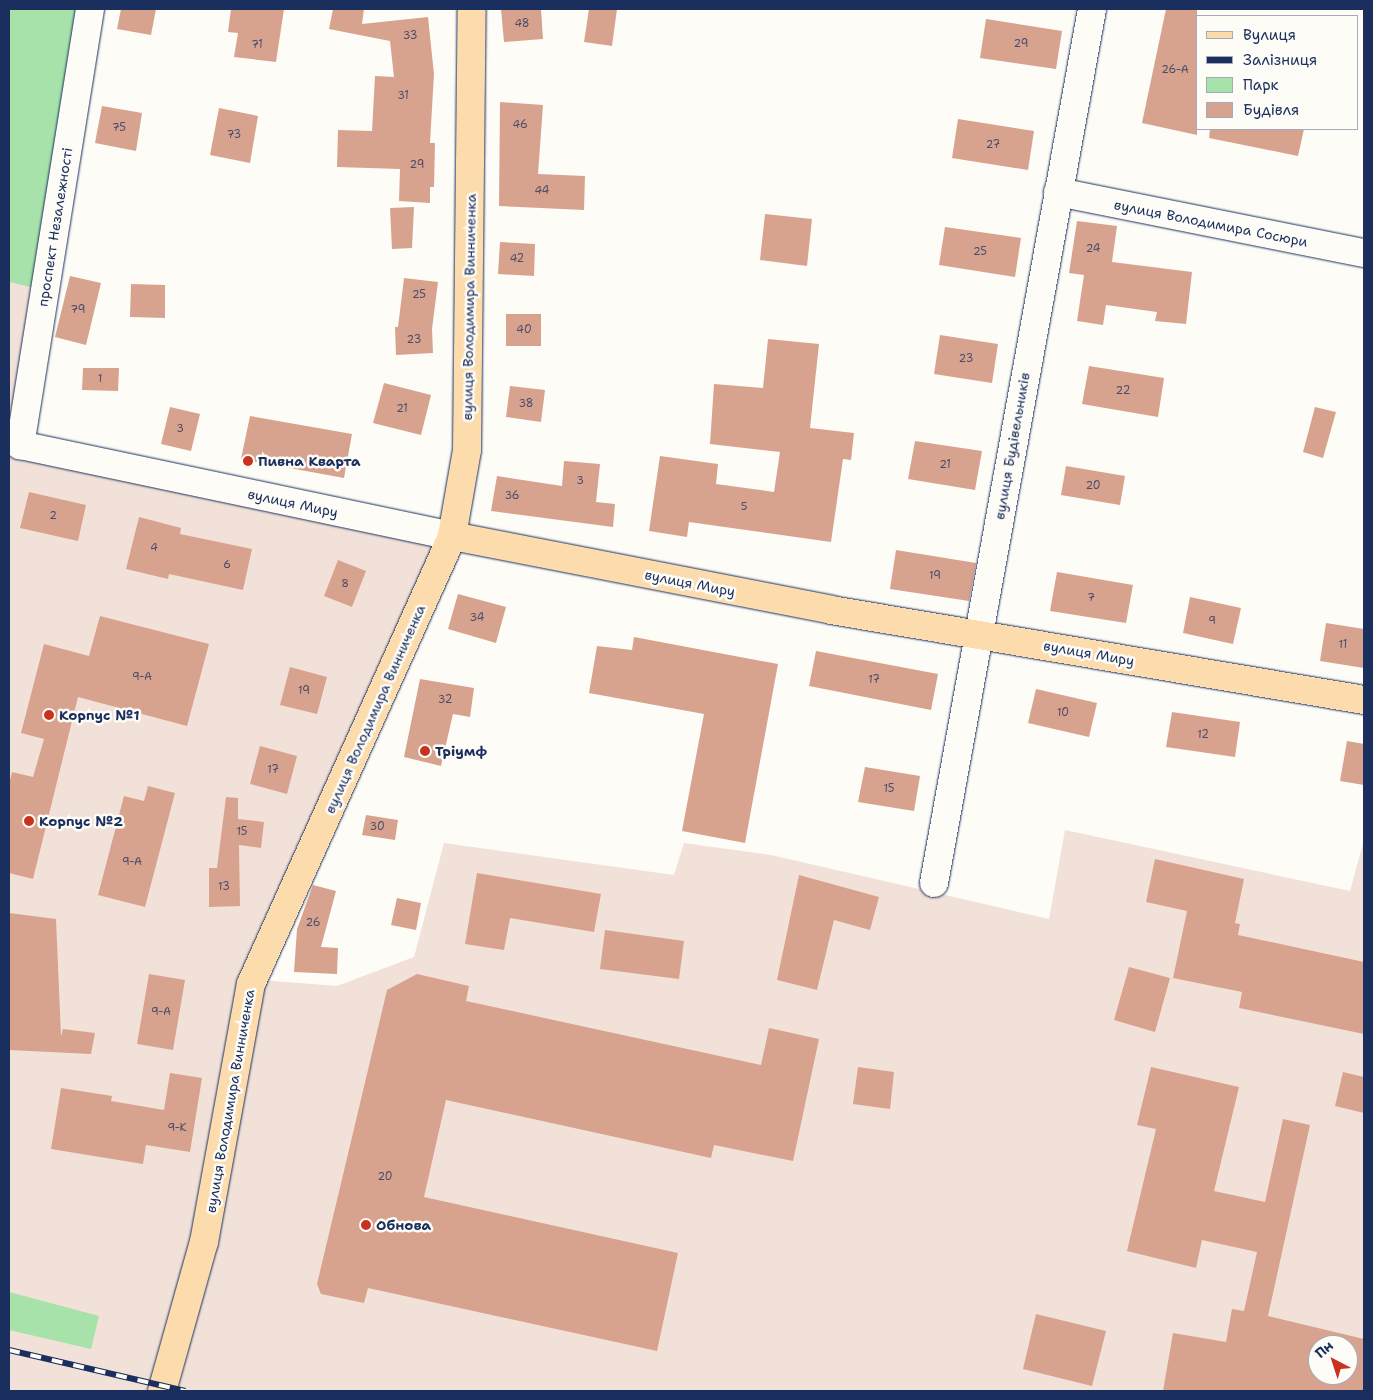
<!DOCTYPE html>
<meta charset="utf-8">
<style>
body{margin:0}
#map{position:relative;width:1373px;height:1400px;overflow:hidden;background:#fdfcf7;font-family:"Shantell Sans",sans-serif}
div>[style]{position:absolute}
.built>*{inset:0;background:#f2e1d8}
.green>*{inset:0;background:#a6e2a9}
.building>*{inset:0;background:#d8a38e}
.roads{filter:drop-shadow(0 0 1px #1b2f5e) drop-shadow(0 0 1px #1b2f5e)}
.minor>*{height:28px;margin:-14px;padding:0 14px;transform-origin:14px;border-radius:14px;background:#fdfcf7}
.major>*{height:28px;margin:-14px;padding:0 14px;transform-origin:14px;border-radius:14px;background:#fcdcac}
.rail>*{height:5.5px;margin-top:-2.75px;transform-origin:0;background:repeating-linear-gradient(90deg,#fdfcf7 0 11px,#1b2f5e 0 22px);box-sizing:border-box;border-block:1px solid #1b2f5e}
.dots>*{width:14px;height:14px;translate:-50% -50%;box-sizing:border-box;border:2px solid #fdfcf7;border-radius:50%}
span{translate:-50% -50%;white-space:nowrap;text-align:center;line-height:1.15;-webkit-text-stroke:5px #fdfcf7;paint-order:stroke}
.number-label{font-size:11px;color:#4a4c6a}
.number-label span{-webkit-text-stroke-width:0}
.street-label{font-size:14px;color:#1b2f5e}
.poi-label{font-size:14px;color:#1b2f5e;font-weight:700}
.left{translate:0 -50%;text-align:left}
.frame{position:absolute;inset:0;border:10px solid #1b2f5e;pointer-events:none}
.legend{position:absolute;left:1196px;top:15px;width:162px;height:115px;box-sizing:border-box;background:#fdfcf7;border:1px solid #a3aaba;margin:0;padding:6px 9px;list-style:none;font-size:15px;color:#1b2f5e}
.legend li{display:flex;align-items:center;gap:10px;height:25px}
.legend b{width:25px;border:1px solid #a3aaba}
.north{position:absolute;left:1308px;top:1335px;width:50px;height:50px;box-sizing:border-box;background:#fdfcf7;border:1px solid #a3aaba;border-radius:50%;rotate:320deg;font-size:14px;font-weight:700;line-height:20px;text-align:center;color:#1b2f5e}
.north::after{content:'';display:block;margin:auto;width:18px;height:22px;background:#c8321e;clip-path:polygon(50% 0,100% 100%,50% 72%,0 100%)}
</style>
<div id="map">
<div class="built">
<i style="clip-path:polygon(evenodd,9px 282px,47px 291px,23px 443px,451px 534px,249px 979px,337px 986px,414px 957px,444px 843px,674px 875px,684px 843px,771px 855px,1049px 919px,1065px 830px,1350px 891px,1364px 840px,1364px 1391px,9px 1391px,9px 282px,1318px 1345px,1348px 1345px,1348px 1375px,1318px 1375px,1318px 1345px)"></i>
</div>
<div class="green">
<i style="clip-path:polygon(9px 9px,94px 9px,47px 291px,9px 282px)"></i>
<i style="clip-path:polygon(9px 1292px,99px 1316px,91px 1349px,9px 1330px)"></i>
</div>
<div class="building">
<i style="clip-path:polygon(121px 9px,156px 9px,151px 35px,117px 29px)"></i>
<i style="clip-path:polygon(231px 9px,284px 9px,276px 62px,234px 57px,238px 33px,228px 32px)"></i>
<i style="clip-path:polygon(333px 9px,364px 9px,362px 24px,428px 17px,434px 74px,430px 143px,435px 143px,434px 187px,430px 187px,430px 203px,399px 201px,400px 169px,337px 167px,338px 130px,372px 131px,375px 76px,394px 77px,390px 41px,329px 29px)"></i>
<i style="clip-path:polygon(501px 9px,541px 9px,543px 39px,504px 42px)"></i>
<i style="clip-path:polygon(589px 9px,617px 9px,612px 46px,584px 42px)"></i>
<i style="clip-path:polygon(1166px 9px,1197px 9px,1197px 135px,1142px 123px)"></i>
<i style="clip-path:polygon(986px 19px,1062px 31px,1056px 69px,980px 58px)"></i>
<i style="clip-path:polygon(500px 102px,543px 105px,538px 174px,585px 176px,584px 210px,499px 206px)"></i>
<i style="clip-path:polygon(102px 106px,142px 113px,136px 151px,95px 143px)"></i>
<i style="clip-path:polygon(219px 108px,258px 116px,250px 163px,210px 155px)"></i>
<i style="clip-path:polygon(958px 119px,1034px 131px,1028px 170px,952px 158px)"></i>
<i style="clip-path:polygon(1210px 129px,1304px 129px,1298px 156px,1209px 138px)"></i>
<i style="clip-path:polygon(414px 207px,412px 248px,392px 249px,390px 208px)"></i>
<i style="clip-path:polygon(765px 214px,812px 219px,807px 266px,760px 260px)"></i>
<i style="clip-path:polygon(1077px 221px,1117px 226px,1112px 262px,1192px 272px,1186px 324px,1155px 321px,1157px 312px,1106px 305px,1103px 325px,1077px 321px,1084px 275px,1069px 273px)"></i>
<i style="clip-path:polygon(945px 227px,1021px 238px,1015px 277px,939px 265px)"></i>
<i style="clip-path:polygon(500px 242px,535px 244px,534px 276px,498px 274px)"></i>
<i style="clip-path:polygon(70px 276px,101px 283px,86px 345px,55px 337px)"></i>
<i style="clip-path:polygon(404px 278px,438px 282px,432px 329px,433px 353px,396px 355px,395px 327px,398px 327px)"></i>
<i style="clip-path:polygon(131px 284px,165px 285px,165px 318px,130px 317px)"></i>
<i style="clip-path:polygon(506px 314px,541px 314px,541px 346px,506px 346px)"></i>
<i style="clip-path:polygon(940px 335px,998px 344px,992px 383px,934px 374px)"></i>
<i style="clip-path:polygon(768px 339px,819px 344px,810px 428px,854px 433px,851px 460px,843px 459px,831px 542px,689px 522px,687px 537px,649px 531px,660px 456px,718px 464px,716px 484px,774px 492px,780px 452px,710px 444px,714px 384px,763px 388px)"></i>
<i style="clip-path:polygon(1089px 366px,1164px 378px,1158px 417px,1082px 404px)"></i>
<i style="clip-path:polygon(83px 368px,119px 368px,118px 391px,82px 390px)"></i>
<i style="clip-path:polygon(384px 383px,431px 395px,421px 435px,373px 423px)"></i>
<i style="clip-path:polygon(510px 386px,545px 390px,541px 422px,506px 417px)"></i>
<i style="clip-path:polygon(170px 407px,200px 414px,191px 451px,161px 444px)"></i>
<i style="clip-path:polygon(1315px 407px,1336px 412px,1323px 458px,1303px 452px)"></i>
<i style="clip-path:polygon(250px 416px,352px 434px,344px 478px,241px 459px)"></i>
<i style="clip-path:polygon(915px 441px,982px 451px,975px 490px,908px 479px)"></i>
<i style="clip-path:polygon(564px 461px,600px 464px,596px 502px,615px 504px,613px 527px,491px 511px,497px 476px,562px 486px)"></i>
<i style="clip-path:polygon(1066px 466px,1125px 476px,1120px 505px,1061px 495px)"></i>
<i style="clip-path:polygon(29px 492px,86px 505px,78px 541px,20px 528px)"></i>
<i style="clip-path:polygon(139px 517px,181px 528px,180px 534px,252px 549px,243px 590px,169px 574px,168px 579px,126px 569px)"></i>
<i style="clip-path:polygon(896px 550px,976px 563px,969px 601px,890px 589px)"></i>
<i style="clip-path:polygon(338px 560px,366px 571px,352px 607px,324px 596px)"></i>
<i style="clip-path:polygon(1057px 572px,1133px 585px,1126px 623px,1050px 611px)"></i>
<i style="clip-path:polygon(458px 594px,506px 607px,496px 643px,448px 629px)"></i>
<i style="clip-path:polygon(1190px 597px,1241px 608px,1233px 644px,1183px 633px)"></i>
<i style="clip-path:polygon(100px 616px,209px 644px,187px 726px,78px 697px,33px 879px,9px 873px,9px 784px,12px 772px,33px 777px,44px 739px,21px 733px,44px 644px,89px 656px)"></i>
<i style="clip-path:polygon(1326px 623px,1364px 629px,1364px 668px,1320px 661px)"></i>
<i style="clip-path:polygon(634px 637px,778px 664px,745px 843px,682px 831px,704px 714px,589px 693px,597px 646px,632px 650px)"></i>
<i style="clip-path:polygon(816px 651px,938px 674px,931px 710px,809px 686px)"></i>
<i style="clip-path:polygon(290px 667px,327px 677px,317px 714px,280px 705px)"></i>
<i style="clip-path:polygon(420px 679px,474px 688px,470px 717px,453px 714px,441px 766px,404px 757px)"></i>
<i style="clip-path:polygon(1036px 689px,1097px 703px,1089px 737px,1028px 723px)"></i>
<i style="clip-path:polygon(1172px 712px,1240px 722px,1235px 757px,1166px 747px)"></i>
<i style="clip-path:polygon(1347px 741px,1364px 744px,1364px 785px,1340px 781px)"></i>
<i style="clip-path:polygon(260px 746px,297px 756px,287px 794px,250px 784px)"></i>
<i style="clip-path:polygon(865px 767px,920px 776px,914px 811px,858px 802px)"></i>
<i style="clip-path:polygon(148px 786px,175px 793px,145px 907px,98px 895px,124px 796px,144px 801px)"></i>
<i style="clip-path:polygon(226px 797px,238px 798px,238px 819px,264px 822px,261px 848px,239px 845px,240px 906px,209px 907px,209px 868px,217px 868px)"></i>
<i style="clip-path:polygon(366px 815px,398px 820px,395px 840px,362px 835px)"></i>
<i style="clip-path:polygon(1155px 859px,1244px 879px,1235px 923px,1240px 924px,1238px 935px,1364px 962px,1364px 1034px,1239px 1008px,1242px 992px,1173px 978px,1187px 911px,1146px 902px)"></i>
<i style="clip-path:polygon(477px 873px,601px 894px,594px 932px,510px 918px,504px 950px,465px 944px)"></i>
<i style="clip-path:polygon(799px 875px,879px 897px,870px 930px,834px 920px,817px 990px,777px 980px)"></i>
<i style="clip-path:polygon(313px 885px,336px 891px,321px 947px,338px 948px,337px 974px,294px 972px,297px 929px)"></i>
<i style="clip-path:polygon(397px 898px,421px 903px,416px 930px,391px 925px)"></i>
<i style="clip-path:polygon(9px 913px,56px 919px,61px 1036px,63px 1029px,95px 1033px,91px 1054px,9px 1050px)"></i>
<i style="clip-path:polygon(605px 930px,684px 941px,679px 979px,600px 969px)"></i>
<i style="clip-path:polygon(1129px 967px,1170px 978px,1155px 1032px,1114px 1020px)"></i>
<i style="clip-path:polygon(149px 974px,185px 980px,173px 1050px,137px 1044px)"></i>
<i style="clip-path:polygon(417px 974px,469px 986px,466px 1001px,761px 1065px,769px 1028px,819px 1039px,793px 1161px,714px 1145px,711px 1158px,446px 1100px,424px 1197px,678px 1253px,657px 1351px,368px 1288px,364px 1303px,321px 1294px,317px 1284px,387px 990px)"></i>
<i style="clip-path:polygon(858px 1067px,894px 1072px,890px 1109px,853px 1104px)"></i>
<i style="clip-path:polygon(evenodd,1151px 1067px,1239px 1087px,1214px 1191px,1265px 1202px,1283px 1119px,1310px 1125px,1268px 1316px,1364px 1339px,1364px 1391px,1163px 1391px,1173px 1333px,1226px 1342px,1232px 1309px,1244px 1311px,1257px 1252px,1202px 1240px,1196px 1268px,1127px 1251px,1156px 1129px,1137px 1125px,1151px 1067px,1318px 1345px,1348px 1345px,1348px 1375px,1318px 1375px,1318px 1345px)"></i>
<i style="clip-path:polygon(1343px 1072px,1364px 1077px,1364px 1113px,1335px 1106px)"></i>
<i style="clip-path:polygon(170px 1073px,202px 1078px,190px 1152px,146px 1145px,143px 1164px,51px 1149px,61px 1088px,112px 1096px,111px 1101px,164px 1110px)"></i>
<i style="clip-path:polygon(1036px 1314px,1106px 1331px,1092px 1386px,1023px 1369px)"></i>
</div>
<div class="roads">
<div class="minor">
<i style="left:90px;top:9px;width:442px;rotate:99.1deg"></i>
<i style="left:20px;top:445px;width:441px;rotate:11.9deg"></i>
<i style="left:1058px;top:192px;width:312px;rotate:11.3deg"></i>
<i style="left:934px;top:883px;width:888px;rotate:-79.75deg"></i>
</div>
<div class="major">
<i style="left:452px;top:536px;width:386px;rotate:11deg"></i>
<i style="left:831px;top:610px;width:541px;rotate:9.58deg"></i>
<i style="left:162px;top:1391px;width:155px;rotate:-74.3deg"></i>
<i style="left:204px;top:1242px;width:262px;rotate:-79.7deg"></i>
<i style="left:251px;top:984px;width:491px;rotate:-65.8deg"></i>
<i style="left:452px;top:536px;width:87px;rotate:-80.1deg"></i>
<i style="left:467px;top:450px;width:441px;rotate:-89.4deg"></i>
</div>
</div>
<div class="rail">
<i style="left:9px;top:1350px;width:181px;rotate:13.1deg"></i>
</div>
<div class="dots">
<i style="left:248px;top:461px;background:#c8321e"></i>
<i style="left:49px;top:715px;background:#c8321e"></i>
<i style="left:425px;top:751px;background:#c8321e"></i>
<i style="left:29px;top:821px;background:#c8321e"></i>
<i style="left:366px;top:1225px;background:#c8321e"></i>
</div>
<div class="number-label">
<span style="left:522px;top:24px">48</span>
<span style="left:410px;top:36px">33</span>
<span style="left:1021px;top:44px">29</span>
<span style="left:257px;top:45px">71</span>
<span style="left:1175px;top:70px">26-А</span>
<span style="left:403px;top:96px">31</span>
<span style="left:520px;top:125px">46</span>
<span style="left:119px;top:128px">75</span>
<span style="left:234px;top:135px">73</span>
<span style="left:993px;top:145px">27</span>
<span style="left:417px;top:165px">29</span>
<span style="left:542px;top:191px">44</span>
<span style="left:1093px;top:249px">24</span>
<span style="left:980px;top:252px">25</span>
<span style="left:517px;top:259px">42</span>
<span style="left:419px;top:295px">25</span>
<span style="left:78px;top:310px">79</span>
<span style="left:524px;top:330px">40</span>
<span style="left:414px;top:340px">23</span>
<span style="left:966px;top:359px">23</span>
<span style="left:100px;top:379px">1</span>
<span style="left:1123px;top:391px">22</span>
<span style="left:526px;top:404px">38</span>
<span style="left:402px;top:409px">21</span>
<span style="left:180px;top:429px">3</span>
<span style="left:945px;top:465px">21</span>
<span style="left:580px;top:481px">3</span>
<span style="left:1093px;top:486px">20</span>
<span style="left:512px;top:496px">36</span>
<span style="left:744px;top:507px">5</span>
<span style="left:53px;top:516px">2</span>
<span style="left:154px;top:548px">4</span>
<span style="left:227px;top:565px">6</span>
<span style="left:935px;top:576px">19</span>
<span style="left:345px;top:584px">8</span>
<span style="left:1091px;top:598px">7</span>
<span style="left:477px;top:618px">34</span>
<span style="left:1212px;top:621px">9</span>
<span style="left:1343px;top:645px">11</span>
<span style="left:142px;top:677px">9-А</span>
<span style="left:874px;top:680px">17</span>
<span style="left:304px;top:691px">19</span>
<span style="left:445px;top:700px">32</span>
<span style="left:1063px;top:713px">10</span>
<span style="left:1203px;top:735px">12</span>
<span style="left:273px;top:770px">17</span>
<span style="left:889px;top:789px">15</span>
<span style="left:377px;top:827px">30</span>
<span style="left:242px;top:832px">15</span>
<span style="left:132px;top:862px">9-А</span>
<span style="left:224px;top:887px">13</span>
<span style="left:313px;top:923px">26</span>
<span style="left:161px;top:1012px">9-А</span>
<span style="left:177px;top:1128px">9-К</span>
<span style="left:385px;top:1177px">20</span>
</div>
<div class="street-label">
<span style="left:1211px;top:223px;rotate:11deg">вулиця Володимира Сосюри</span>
<span style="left:55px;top:227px;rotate:-81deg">проспект Незалежності</span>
<span style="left:469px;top:307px;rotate:-89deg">вулиця Володимира Винниченка</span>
<span style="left:1012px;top:446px;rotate:-80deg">вулиця Будівельників</span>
<span style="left:293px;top:503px;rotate:12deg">вулиця Миру</span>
<span style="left:690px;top:583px;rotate:11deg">вулиця Миру</span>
<span style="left:1089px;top:653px;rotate:10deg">вулиця Миру</span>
<span style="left:375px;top:709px;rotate:-66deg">вулиця Володимира Винниченка</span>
<span style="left:230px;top:1101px;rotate:-80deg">вулиця Володимира Винниченка</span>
</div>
<div class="poi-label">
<span class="left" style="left:258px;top:461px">Пивна Кварта</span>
<span class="left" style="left:59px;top:715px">Корпус №1</span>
<span class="left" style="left:435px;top:751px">Тріумф</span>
<span class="left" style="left:39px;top:821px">Корпус №2</span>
<span class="left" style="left:376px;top:1225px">Обнова</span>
</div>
<div class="frame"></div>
<ul class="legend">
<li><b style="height:6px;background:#fcdcac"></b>Вулиця</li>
<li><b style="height:6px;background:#1b2f5e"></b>Залізниця</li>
<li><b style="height:14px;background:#a6e2a9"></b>Парк</li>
<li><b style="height:14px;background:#d8a38e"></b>Будівля</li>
</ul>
<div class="north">Пн</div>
</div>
